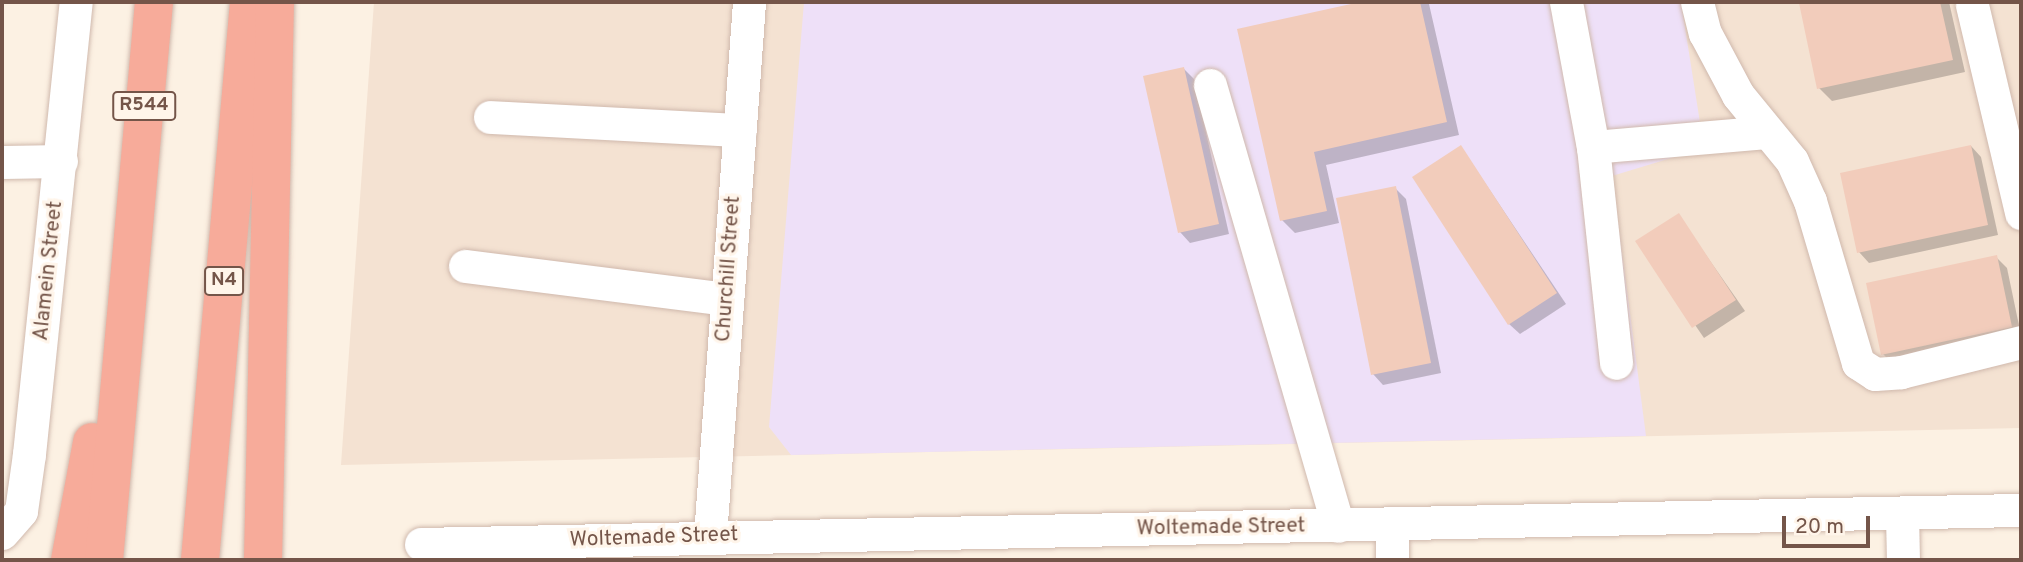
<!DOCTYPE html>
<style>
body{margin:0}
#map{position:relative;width:2023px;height:562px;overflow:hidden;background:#fcf1e3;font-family:Overpass,sans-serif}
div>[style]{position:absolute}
.residential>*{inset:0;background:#f4e2d2}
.education>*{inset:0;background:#eee0f8}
.shadow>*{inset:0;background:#0003}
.building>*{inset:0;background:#f2ccbb}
.roads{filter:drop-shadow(0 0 2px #d0b9ad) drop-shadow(0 0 2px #d0b9ad)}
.minor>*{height:33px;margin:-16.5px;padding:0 16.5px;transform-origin:16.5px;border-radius:16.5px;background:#fff}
.highway>*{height:38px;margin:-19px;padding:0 19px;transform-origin:19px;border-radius:19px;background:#f7ab9a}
span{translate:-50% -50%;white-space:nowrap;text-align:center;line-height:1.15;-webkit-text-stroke:6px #fff5ea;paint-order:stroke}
.shield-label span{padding:2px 5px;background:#fff5ea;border:2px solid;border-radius:5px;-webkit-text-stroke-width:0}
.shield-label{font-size:19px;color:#745549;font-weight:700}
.street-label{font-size:21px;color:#745549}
.frame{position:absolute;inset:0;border:4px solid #745549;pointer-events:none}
.scale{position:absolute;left:1782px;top:516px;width:88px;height:32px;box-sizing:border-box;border:4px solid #745549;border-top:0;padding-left:9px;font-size:21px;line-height:24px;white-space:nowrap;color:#745549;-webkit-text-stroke:5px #fff5ea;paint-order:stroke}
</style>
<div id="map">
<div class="residential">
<i style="clip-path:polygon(374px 2px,2021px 2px,2021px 428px,341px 465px)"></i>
</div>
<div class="education">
<i style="clip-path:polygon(804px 2px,1681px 2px,1704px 148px,1612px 176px,1646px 436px,791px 455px,769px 427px)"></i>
</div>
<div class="shadow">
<i style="clip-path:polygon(1368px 2px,1429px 4px,1459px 135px,1326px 165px,1339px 223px,1295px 233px,1282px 220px,1239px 31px)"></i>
<i style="clip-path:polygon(1814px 2px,1949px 2px,1965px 72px,1832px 101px,1819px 88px,1801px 5px)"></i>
<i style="clip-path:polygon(1184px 69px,1194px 79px,1229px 234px,1190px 243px,1180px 232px)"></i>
<i style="clip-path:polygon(1971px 146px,1981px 157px,1998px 235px,1869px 263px,1859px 252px)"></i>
<i style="clip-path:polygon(1461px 147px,1566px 304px,1520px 334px,1509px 324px)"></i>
<i style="clip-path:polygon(1395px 188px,1406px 199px,1441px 373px,1383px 385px,1373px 374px)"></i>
<i style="clip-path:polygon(1678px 215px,1745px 311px,1704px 338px,1638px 242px)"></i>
<i style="clip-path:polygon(1996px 257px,2007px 268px,2021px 335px,1893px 364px,1883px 354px)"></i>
</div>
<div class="building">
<i style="clip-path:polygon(1360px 2px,1420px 2px,1447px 122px,1314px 152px,1327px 211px,1280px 221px,1237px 29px)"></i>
<i style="clip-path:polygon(1940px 2px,1953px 60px,1817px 89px,1799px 3px)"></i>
<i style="clip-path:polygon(1184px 67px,1219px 224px,1178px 233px,1143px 76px)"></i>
<i style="clip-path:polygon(1461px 145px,1557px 293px,1508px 325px,1412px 177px)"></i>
<i style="clip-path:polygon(1971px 145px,1988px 225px,1857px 253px,1840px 173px)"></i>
<i style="clip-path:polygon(1396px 186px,1431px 363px,1371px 375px,1336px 198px)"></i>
<i style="clip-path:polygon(1679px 213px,1736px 300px,1692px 328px,1635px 241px)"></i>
<i style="clip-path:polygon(1997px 255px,2012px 327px,1881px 355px,1866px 283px)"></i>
</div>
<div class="roads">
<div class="minor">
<i style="left:1566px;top:2px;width:147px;rotate:79.5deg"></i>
<i style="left:1593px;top:147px;width:175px;rotate:-4.9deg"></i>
<i style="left:1697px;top:2px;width:32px;rotate:76deg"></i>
<i style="left:1705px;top:33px;width:70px;rotate:62deg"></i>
<i style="left:1738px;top:95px;width:85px;rotate:50.7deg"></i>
<i style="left:1792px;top:161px;width:44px;rotate:65.8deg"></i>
<i style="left:1810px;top:201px;width:169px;rotate:73.5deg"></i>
<i style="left:1858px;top:363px;width:20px;rotate:33deg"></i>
<i style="left:1875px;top:374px;width:26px;rotate:-4deg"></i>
<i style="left:1901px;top:372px;width:124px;rotate:-14deg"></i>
<i style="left:1972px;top:5px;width:214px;rotate:76.7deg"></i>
<i style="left:1210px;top:85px;width:459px;rotate:73.8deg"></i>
<i style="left:490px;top:117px;width:250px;rotate:3deg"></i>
<i style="left:1593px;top:147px;width:217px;rotate:83.9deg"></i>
<i style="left:2px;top:162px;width:59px;rotate:-1deg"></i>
<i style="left:465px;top:266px;width:264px;rotate:7.2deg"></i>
<i style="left:1902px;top:514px;width:46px;rotate:88.8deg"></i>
<i style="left:2px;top:533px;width:29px;rotate:-49deg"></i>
<i style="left:21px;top:511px;width:58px;rotate:-82deg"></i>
<i style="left:29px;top:454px;width:454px;rotate:-84.1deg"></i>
<i style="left:710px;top:536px;width:535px;rotate:-85.82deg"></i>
<i style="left:421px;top:544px;width:1600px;rotate:-1.22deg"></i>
<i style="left:1392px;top:560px;width:35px;rotate:-90deg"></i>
</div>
<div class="highway">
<i style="left:70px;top:560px;width:120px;rotate:-79.4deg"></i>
<i style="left:104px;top:560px;width:560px;rotate:-84.88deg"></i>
<i style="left:200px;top:560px;width:560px;rotate:-84.98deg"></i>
<i style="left:263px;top:560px;width:558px;rotate:-88.77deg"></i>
</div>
</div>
<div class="shield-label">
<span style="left:144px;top:106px">R544</span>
<span style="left:224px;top:281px">N4</span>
</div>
<div class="street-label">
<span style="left:729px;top:269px;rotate:-86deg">Churchill Street</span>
<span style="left:49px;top:271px;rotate:-84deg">Alamein Street</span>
<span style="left:1221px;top:528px;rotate:-1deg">Woltemade Street</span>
<span style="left:654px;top:538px;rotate:-2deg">Woltemade Street</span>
</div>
<div class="frame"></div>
<div class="scale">20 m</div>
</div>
